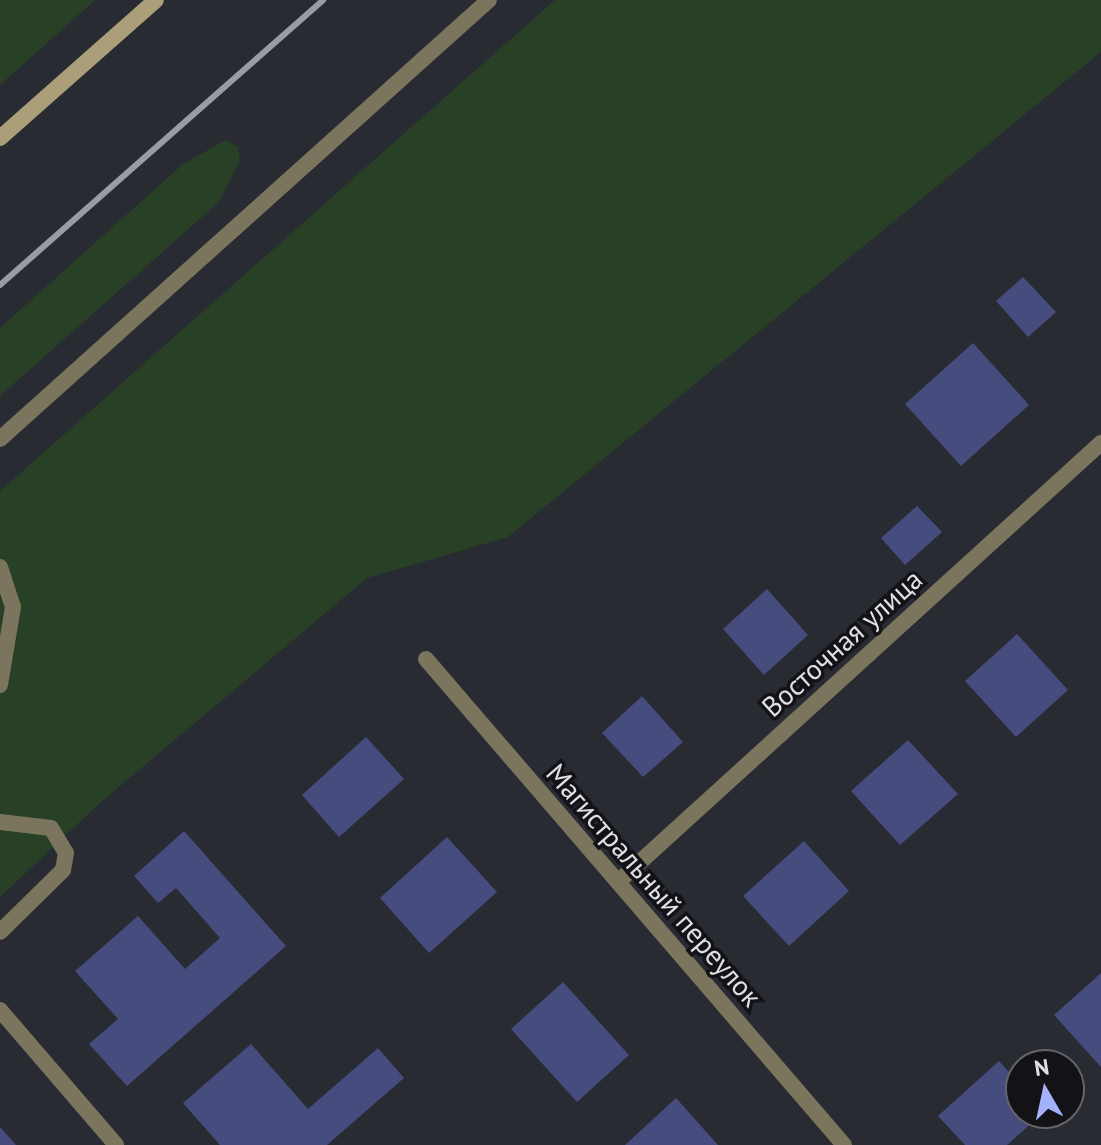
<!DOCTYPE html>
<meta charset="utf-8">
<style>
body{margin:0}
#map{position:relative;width:1101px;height:1145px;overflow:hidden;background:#292b33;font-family:"PT Sans",sans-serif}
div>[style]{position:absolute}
.green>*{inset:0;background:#284025}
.building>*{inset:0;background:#464c7d}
.service>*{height:16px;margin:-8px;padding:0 8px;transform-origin:8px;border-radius:8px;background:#7c755d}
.minor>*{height:16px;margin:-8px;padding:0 8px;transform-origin:8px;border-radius:8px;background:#7c755d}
.secondary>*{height:16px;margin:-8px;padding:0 8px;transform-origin:8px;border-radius:8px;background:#aa9f78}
.rail>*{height:6px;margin:-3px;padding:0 3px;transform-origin:3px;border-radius:3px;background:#9a9ca2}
span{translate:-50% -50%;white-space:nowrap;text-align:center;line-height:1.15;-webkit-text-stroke:7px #131317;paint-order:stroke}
.street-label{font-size:28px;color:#dfe0e5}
.north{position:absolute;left:1005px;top:1049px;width:80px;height:80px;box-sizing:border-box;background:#131317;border:2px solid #656569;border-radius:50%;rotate:351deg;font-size:22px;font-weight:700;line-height:32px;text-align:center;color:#dfe0e5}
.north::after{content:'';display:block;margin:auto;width:28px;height:36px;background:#a6b1fc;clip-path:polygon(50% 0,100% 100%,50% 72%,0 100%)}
</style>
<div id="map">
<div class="green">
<i style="clip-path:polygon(0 0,95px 0,0 85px)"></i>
<i style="clip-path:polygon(555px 0,1101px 0,1101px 52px,508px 537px,367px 578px,100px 803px,0 897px,0 491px)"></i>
<i style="clip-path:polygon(226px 140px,238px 147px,240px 161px,219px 202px,0 396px,0 328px,183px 164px)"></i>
</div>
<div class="building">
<i style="clip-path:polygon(1023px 277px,1056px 312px,1028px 337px,996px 301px)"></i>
<i style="clip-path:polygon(973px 343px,1029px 405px,961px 466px,905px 404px)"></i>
<i style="clip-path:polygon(917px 506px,942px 532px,905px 565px,881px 538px)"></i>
<i style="clip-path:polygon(767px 589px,808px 635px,764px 675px,723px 629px)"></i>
<i style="clip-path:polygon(1017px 634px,1068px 690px,1016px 737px,965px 681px)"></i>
<i style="clip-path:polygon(642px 696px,683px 742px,643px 777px,602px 733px)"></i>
<i style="clip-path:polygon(366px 737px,404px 779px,339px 837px,302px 795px)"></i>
<i style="clip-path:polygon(908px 740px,958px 794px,900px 845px,851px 791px)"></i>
<i style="clip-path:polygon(184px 831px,286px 946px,127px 1086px,89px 1044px,118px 1019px,75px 971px,138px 916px,185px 969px,220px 938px,176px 888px,158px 903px,134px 876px)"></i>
<i style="clip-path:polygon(447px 837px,497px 892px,429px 953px,380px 898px)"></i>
<i style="clip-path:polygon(804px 841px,849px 891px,789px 946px,743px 896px)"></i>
<i style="clip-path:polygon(1101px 973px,1101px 1067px,1054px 1015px)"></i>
<i style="clip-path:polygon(563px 982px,629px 1055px,577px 1102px,511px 1029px)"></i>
<i style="clip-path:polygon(251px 1044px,308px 1109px,378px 1048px,404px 1078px,327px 1145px,220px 1145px,183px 1103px)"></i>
<i style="clip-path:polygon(999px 1061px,1021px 1086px,1021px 1113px,1043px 1113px,1007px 1145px,965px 1145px,938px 1116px)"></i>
<i style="clip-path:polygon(676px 1098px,718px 1145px,625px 1145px)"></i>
<i style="clip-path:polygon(0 1127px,16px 1145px,0 1145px)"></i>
</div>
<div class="service">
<i style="left:0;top:567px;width:42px;rotate:72deg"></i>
<i style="left:13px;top:607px;width:79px;rotate:99.5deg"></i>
<i style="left:0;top:822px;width:51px;rotate:6.7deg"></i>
<i style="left:51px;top:828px;width:29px;rotate:59deg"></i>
<i style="left:66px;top:853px;width:17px;rotate:100deg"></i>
<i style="left:63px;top:870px;width:88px;rotate:135.5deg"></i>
</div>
<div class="minor">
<i style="left:0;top:439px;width:657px;rotate:-41.92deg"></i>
<i style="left:426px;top:659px;width:641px;rotate:49.3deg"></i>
<i style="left:618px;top:882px;width:653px;rotate:-42.27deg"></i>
<i style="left:0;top:1010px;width:178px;rotate:49.3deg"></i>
</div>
<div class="secondary">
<i style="left:0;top:138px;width:208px;rotate:-41.5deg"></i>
</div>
<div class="rail">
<i style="left:0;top:285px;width:431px;rotate:-41.4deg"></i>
</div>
<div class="street-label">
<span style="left:842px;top:643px;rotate:-42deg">Восточная улица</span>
<span style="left:654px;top:885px;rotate:49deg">Магистральный переулок</span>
</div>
<div class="north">N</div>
</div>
